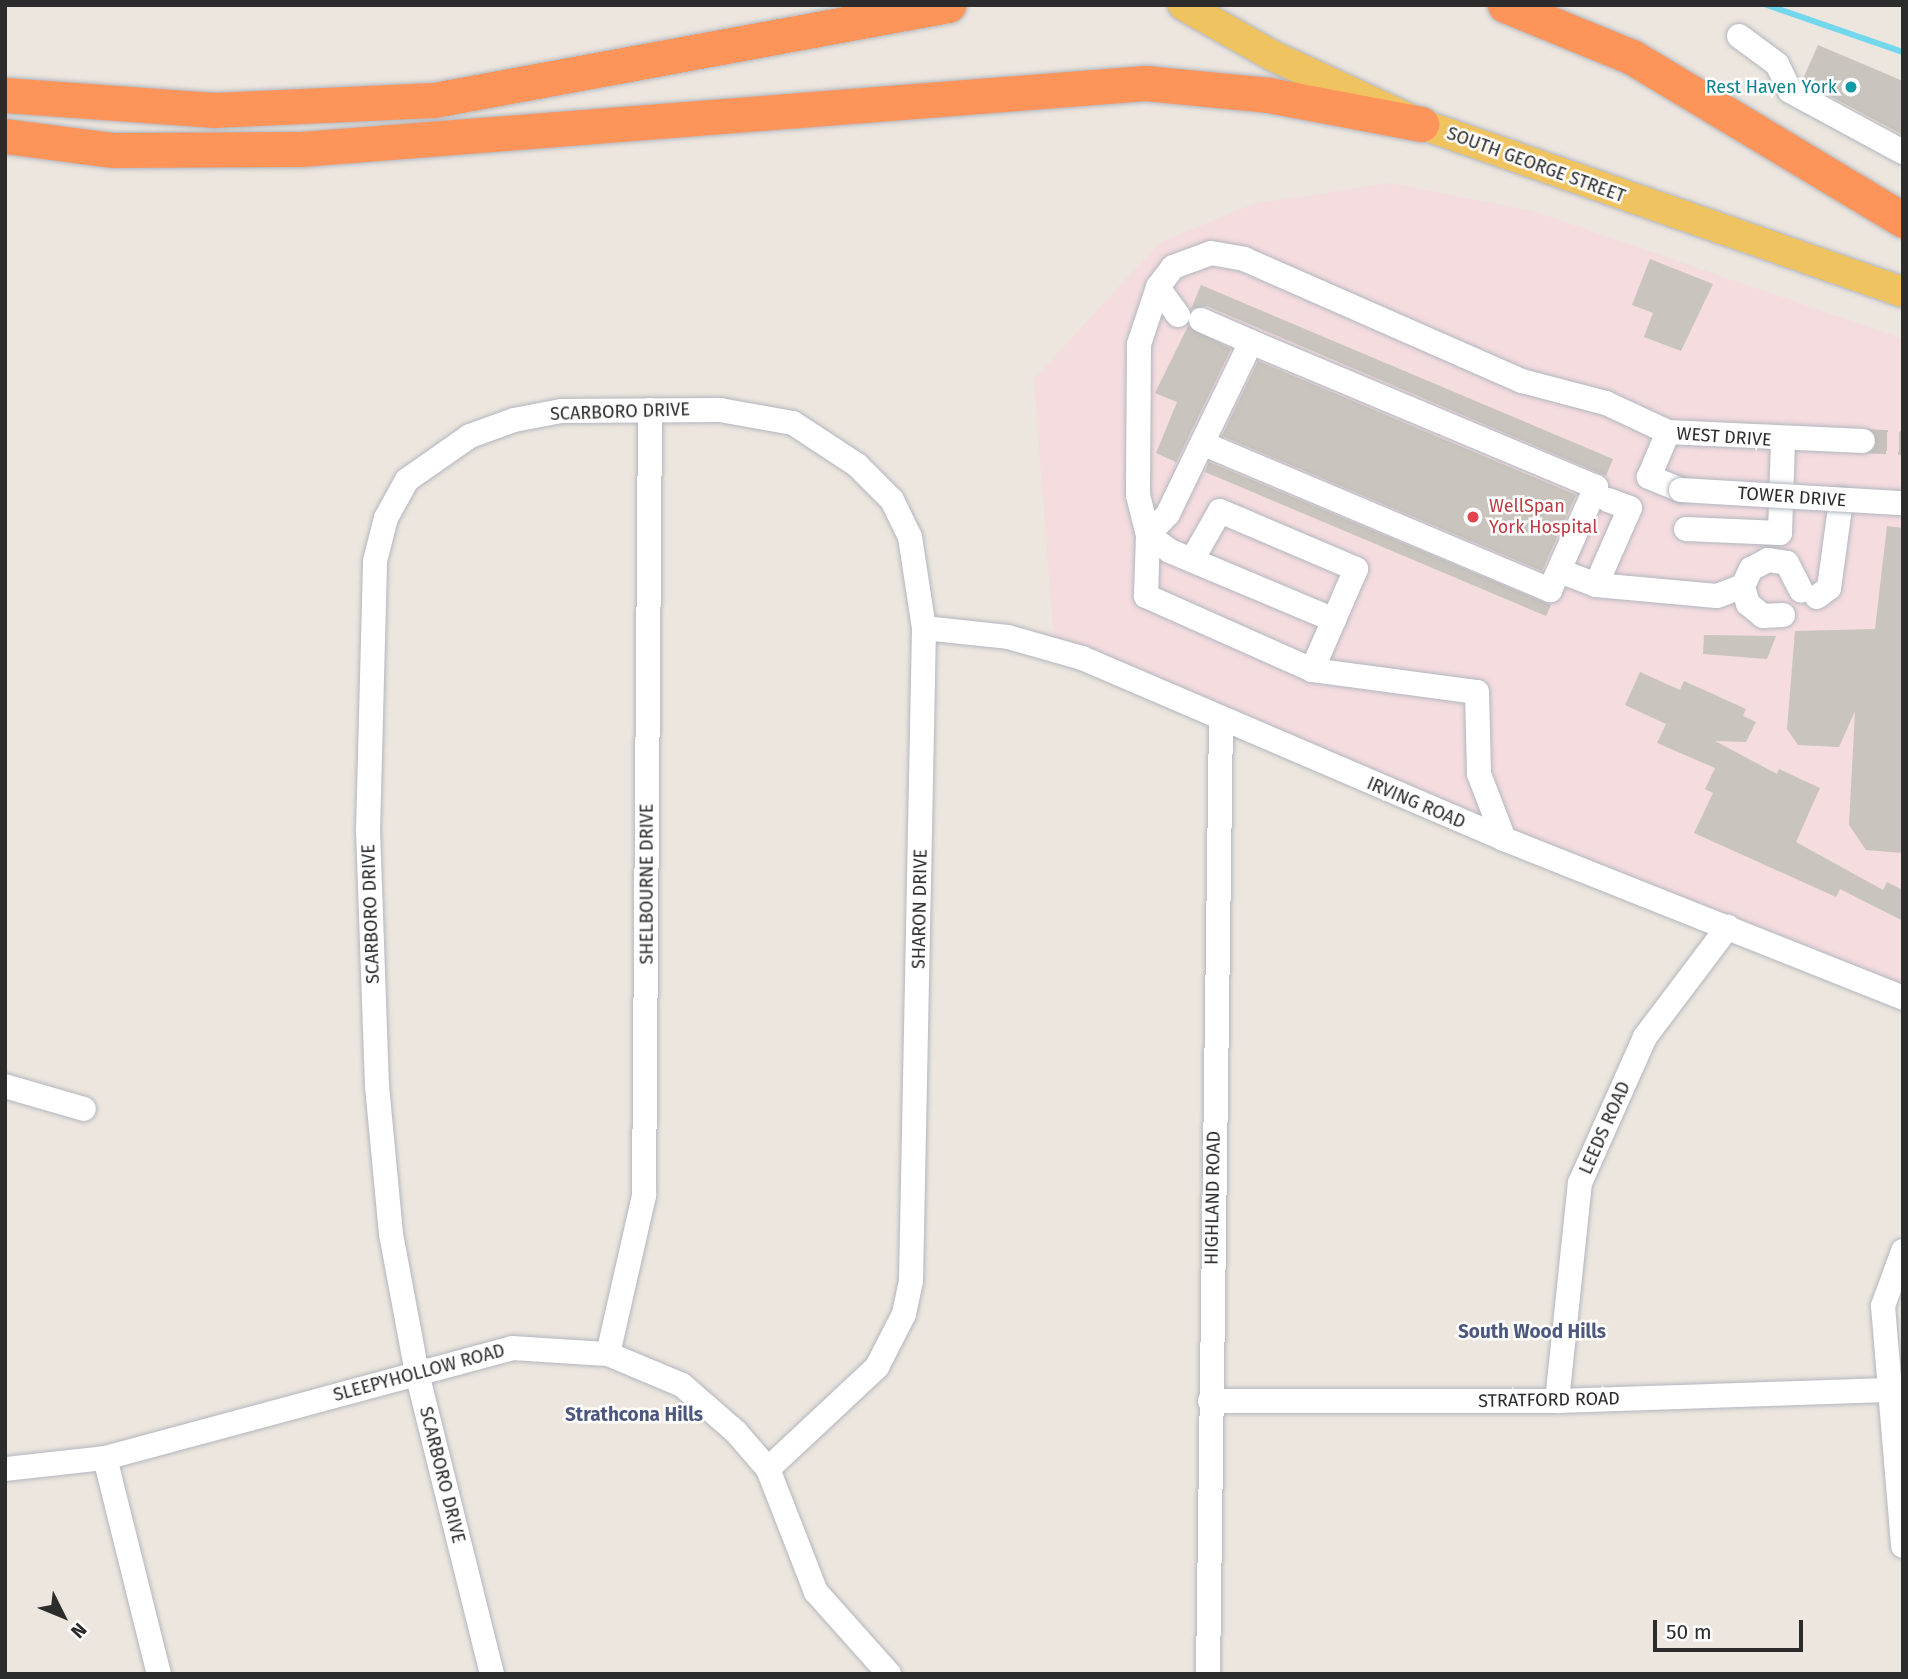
<!DOCTYPE html>
<style>
body{margin:0}
#map{position:relative;width:1908px;height:1679px;overflow:hidden;background:#ede6de;font-family:"Fira Sans",sans-serif}
div>[style]{position:absolute}
.medical>*{inset:0;background:#f4dcdf}
.stream>*{height:6px;margin:-3px;padding:0 3px;transform-origin:3px;border-radius:3px;background:#73d7ee}
.building>*{inset:0;background:#c9c4bd}
.minor-tunnel>*{height:24px;margin-top:-12px;transform-origin:0;background:repeating-linear-gradient(90deg,#c6c1ba 0 24px,transparent 0 36px)}
.roads{filter:drop-shadow(0 0 2px #b2b6bf) drop-shadow(0 0 2px #b2b6bf)}
.minor>*{height:24px;margin:-12px;padding:0 12px;transform-origin:12px;border-radius:12px;background:#fff}
.major>*{height:30px;margin:-15px;padding:0 15px;transform-origin:15px;border-radius:15px;background:#f0c361}
.highway>*{height:35px;margin:-17.5px;padding:0 17.5px;transform-origin:17.5px;border-radius:17.5px;background:#fd945a}
.bridges{filter:drop-shadow(0 0 2px #b2b6bf) drop-shadow(0 0 2px #b2b6bf)}
.minor-bridge>*{height:24px;margin:-12px;padding:0 12px;transform-origin:12px;border-radius:12px;background:#fff}
.dots>*{width:19px;height:19px;translate:-50% -50%;box-sizing:border-box;border:4px solid #fff;border-radius:50%}
span{translate:-50% -50%;white-space:nowrap;text-align:center;line-height:1.15;-webkit-text-stroke:5px #fff;paint-order:stroke}
.culture-label{font-size:18px;color:#0d838f}
.right{translate:-100% -50%;text-align:right}
.street-label{font-size:18px;color:#2c2c2c}
.health-label{font-size:18px;color:#be3a42}
.left{translate:0 -50%;text-align:left}
.neighbourhood-label{font-size:19px;color:#4c587d;font-weight:700}
.frame{position:absolute;inset:0;border:7px solid #2c2c2c;pointer-events:none}
.north{position:absolute;left:28px;top:1581px;width:70px;height:70px;-webkit-text-stroke:5px #fff;paint-order:stroke;rotate:133deg;font-size:19px;font-weight:700;line-height:28px;text-align:center;color:#2c2c2c}
.north::after{content:'';display:block;margin:auto;width:24px;height:32px;background:#2c2c2c;clip-path:polygon(50% 0,100% 100%,50% 72%,0 100%)}
.scale{position:absolute;left:1653px;top:1620px;width:150px;height:32px;box-sizing:border-box;border:4px solid #2c2c2c;border-top:0;padding-left:9px;font-size:21px;line-height:24px;white-space:nowrap;color:#2c2c2c;-webkit-text-stroke:5px #fff;paint-order:stroke}
</style>
<div id="map">
<div class="medical">
<i style="clip-path:polygon(1390px 183px,1533px 211px,1903px 339px,1903px 995px,1055px 655px,1034px 379px,1159px 243px,1253px 204px)"></i>
</div>
<div class="stream">
<i style="left:1767px;top:5px;width:144px;rotate:19.1deg"></i>
</div>
<div class="building">
<i style="clip-path:polygon(1818px 45px,1903px 81px,1903px 135px,1802px 81px)"></i>
<i style="clip-path:polygon(1650px 259px,1713px 284px,1681px 351px,1644px 337px,1653px 313px,1632px 305px)"></i>
<i style="clip-path:polygon(1201px 285px,1613px 459px,1606px 476px,1207px 306px,1191px 309px)"></i>
<i style="clip-path:polygon(1188px 326px,1231px 349px,1171px 473px,1176px 462px,1156px 453px,1177px 402px,1155px 393px)"></i>
<i style="clip-path:polygon(1258px 361px,1576px 495px,1542px 571px,1222px 436px)"></i>
<i style="clip-path:polygon(1209px 462px,1551px 605px,1546px 616px,1205px 472px)"></i>
<i style="clip-path:polygon(1887px 526px,1903px 528px,1903px 853px,1866px 850px,1849px 825px,1855px 711px,1839px 747px,1798px 745px,1787px 729px,1795px 631px,1875px 629px)"></i>
<i style="clip-path:polygon(1704px 635px,1776px 636px,1767px 659px,1703px 654px)"></i>
<i style="clip-path:polygon(1640px 672px,1680px 690px,1684px 681px,1746px 709px,1743px 716px,1756px 722px,1746px 742px,1715px 741px,1777px 774px,1779px 769px,1820px 788px,1796px 842px,1883px 890px,1887px 882px,1903px 890px,1903px 921px,1840px 889px,1836px 897px,1694px 833px,1713px 793px,1705px 789px,1715px 768px,1657px 743px,1666px 724px,1625px 705px)"></i>
</div>
<div class="minor-tunnel">
<i style="left:1863px;top:441px;width:40px;rotate:2.9deg"></i>
</div>
<div class="roads">
<div class="minor">
<i style="left:1739px;top:36px;width:47px;rotate:36.4deg"></i>
<i style="left:1777px;top:64px;width:30px;rotate:64deg"></i>
<i style="left:1790px;top:91px;width:128px;rotate:28.4deg"></i>
<i style="left:1158px;top:287px;width:60px;rotate:108.4deg"></i>
<i style="left:1139px;top:344px;width:151px;rotate:90.4deg"></i>
<i style="left:1138px;top:495px;width:41px;rotate:76deg"></i>
<i style="left:1148px;top:535px;width:27px;rotate:36deg"></i>
<i style="left:1170px;top:551px;width:178px;rotate:22.8deg"></i>
<i style="left:1178px;top:315px;width:34px;rotate:-126deg"></i>
<i style="left:1158px;top:287px;width:25px;rotate:-53deg"></i>
<i style="left:1173px;top:267px;width:40px;rotate:-20.2deg"></i>
<i style="left:1211px;top:253px;width:34px;rotate:10deg"></i>
<i style="left:1244px;top:259px;width:304px;rotate:23.7deg"></i>
<i style="left:1522px;top:381px;width:87px;rotate:14.7deg"></i>
<i style="left:1606px;top:403px;width:68px;rotate:25.1deg"></i>
<i style="left:1201px;top:320px;width:55px;rotate:23.7deg"></i>
<i style="left:1204px;top:444px;width:376px;rotate:22.9deg"></i>
<i style="left:1550px;top:590px;width:113px;rotate:-65.9deg"></i>
<i style="left:1596px;top:487px;width:374px;rotate:-157.2deg"></i>
<i style="left:1251px;top:342px;width:191px;rotate:115.8deg"></i>
<i style="left:1168px;top:514px;width:29px;rotate:134deg"></i>
<i style="left:1148px;top:535px;width:61px;rotate:91.9deg"></i>
<i style="left:1146px;top:596px;width:182px;rotate:24deg"></i>
<i style="left:1681px;top:490px;width:35px;rotate:-158deg"></i>
<i style="left:1649px;top:477px;width:49px;rotate:-67.1deg"></i>
<i style="left:1668px;top:432px;width:195px;rotate:2.6deg"></i>
<i style="left:1686px;top:529px;width:94px;rotate:2.4deg"></i>
<i style="left:1780px;top:533px;width:92px;rotate:-88.1deg"></i>
<i style="left:1192px;top:560px;width:56px;rotate:-60.3deg"></i>
<i style="left:1220px;top:511px;width:148px;rotate:23.1deg"></i>
<i style="left:1356px;top:569px;width:110px;rotate:113.5deg"></i>
<i style="left:1312px;top:670px;width:166px;rotate:7.6deg"></i>
<i style="left:1477px;top:692px;width:82px;rotate:88.6deg"></i>
<i style="left:1479px;top:774px;width:70px;rotate:69deg"></i>
<i style="left:1565px;top:573px;width:33px;rotate:21deg"></i>
<i style="left:1596px;top:585px;width:121px;rotate:5.2deg"></i>
<i style="left:1717px;top:596px;width:28px;rotate:-21deg"></i>
<i style="left:1596px;top:585px;width:84px;rotate:-66.2deg"></i>
<i style="left:1630px;top:508px;width:23px;rotate:-160deg"></i>
<i style="left:1817px;top:597px;width:15px;rotate:-37deg"></i>
<i style="left:1829px;top:588px;width:89px;rotate:-82.2deg"></i>
<i style="left:1783px;top:615px;width:20px;rotate:177deg"></i>
<i style="left:1763px;top:616px;width:19px;rotate:-141deg"></i>
<i style="left:1748px;top:604px;width:19px;rotate:-106deg"></i>
<i style="left:1743px;top:586px;width:19px;rotate:-65deg"></i>
<i style="left:1751px;top:569px;width:19px;rotate:-28deg"></i>
<i style="left:1768px;top:560px;width:19px;rotate:9deg"></i>
<i style="left:1787px;top:563px;width:31px;rotate:63deg"></i>
<i style="left:924px;top:628px;width:84px;rotate:6.1deg"></i>
<i style="left:1008px;top:637px;width:77px;rotate:15.8deg"></i>
<i style="left:1082px;top:658px;width:459px;rotate:23.2deg"></i>
<i style="left:1504px;top:839px;width:430px;rotate:21.7deg"></i>
<i style="left:5px;top:1086px;width:82px;rotate:16.2deg"></i>
<i style="left:1903px;top:1251px;width:59px;rotate:110deg"></i>
<i style="left:1883px;top:1306px;width:241px;rotate:85.2deg"></i>
<i style="left:608px;top:1354px;width:163px;rotate:-77.2deg"></i>
<i style="left:644px;top:1195px;width:785px;rotate:-89.56deg"></i>
<i style="left:1210px;top:1401px;width:347px"></i>
<i style="left:1557px;top:1401px;width:331px;rotate:-1.9deg"></i>
<i style="left:1557px;top:1401px;width:219px;rotate:-84deg"></i>
<i style="left:1580px;top:1183px;width:160px;rotate:-66deg"></i>
<i style="left:1645px;top:1037px;width:138px;rotate:-53deg"></i>
<i style="left:105px;top:1458px;width:223px;rotate:76deg"></i>
<i style="left:5px;top:1469px;width:101px;rotate:-6.3deg"></i>
<i style="left:105px;top:1458px;width:422px;rotate:-15.1deg"></i>
<i style="left:512px;top:1348px;width:96px;rotate:3.6deg"></i>
<i style="left:608px;top:1354px;width:80px;rotate:22.7deg"></i>
<i style="left:682px;top:1385px;width:72px;rotate:41deg"></i>
<i style="left:736px;top:1432px;width:49px;rotate:49.1deg"></i>
<i style="left:768px;top:1469px;width:132px;rotate:68.7deg"></i>
<i style="left:816px;top:1592px;width:110px;rotate:48.3deg"></i>
<i style="left:492px;top:1674px;width:310px;rotate:-104deg"></i>
<i style="left:417px;top:1373px;width:141px;rotate:-100.6deg"></i>
<i style="left:391px;top:1234px;width:148px;rotate:-95.4deg"></i>
<i style="left:377px;top:1087px;width:256px;rotate:-92deg"></i>
<i style="left:368px;top:831px;width:270px;rotate:-88.5deg"></i>
<i style="left:375px;top:561px;width:44px;rotate:-75.7deg"></i>
<i style="left:386px;top:518px;width:43px;rotate:-61.1deg"></i>
<i style="left:407px;top:480px;width:77px;rotate:-34.9deg"></i>
<i style="left:470px;top:436px;width:47px;rotate:-20deg"></i>
<i style="left:514px;top:420px;width:48px;rotate:-10.8deg"></i>
<i style="left:561px;top:411px;width:159px;rotate:-0.4deg"></i>
<i style="left:720px;top:410px;width:74px;rotate:10.1deg"></i>
<i style="left:793px;top:423px;width:77px;rotate:33.3deg"></i>
<i style="left:857px;top:465px;width:49px;rotate:45deg"></i>
<i style="left:892px;top:500px;width:41px;rotate:64.1deg"></i>
<i style="left:910px;top:537px;width:92px;rotate:81.3deg"></i>
<i style="left:924px;top:628px;width:653px;rotate:91.14deg"></i>
<i style="left:911px;top:1281px;width:34px;rotate:102deg"></i>
<i style="left:904px;top:1314px;width:59px;rotate:117deg"></i>
<i style="left:877px;top:1367px;width:149px;rotate:136.9deg"></i>
<i style="left:1208px;top:1674px;width:952px;rotate:-89.22deg"></i>
</div>
<div class="major">
<i style="left:1183px;top:5px;width:106px;rotate:29.5deg"></i>
<i style="left:1275px;top:57px;width:161px;rotate:24.7deg"></i>
<i style="left:1421px;top:124px;width:510px;rotate:19.22deg"></i>
</div>
<div class="highway">
<i style="left:1505px;top:5px;width:137px;rotate:22.3deg"></i>
<i style="left:1632px;top:57px;width:316px;rotate:31deg"></i>
<i style="left:5px;top:95px;width:210px;rotate:4.1deg"></i>
<i style="left:214px;top:110px;width:220px;rotate:-2.6deg"></i>
<i style="left:434px;top:100px;width:523px;rotate:-10.47deg"></i>
<i style="left:5px;top:136px;width:109px;rotate:7.4deg"></i>
<i style="left:113px;top:150px;width:188px;rotate:-0.3deg"></i>
<i style="left:301px;top:149px;width:847px;rotate:-4.47deg"></i>
<i style="left:1145px;top:83px;width:125px;rotate:5.5deg"></i>
<i style="left:1269px;top:95px;width:155px;rotate:10.8deg"></i>
</div>
</div>
<div class="bridges">
<div class="minor-bridge">
<i style="left:1681px;top:490px;width:222px;rotate:3.4deg"></i>
</div>
</div>
<div class="dots">
<i style="left:1851px;top:87px;background:#0f9aa8"></i>
<i style="left:1473px;top:517px;background:#e0444e"></i>
</div>
<div class="culture-label">
<span class="right" style="left:1837px;top:87px">Rest Haven York</span>
</div>
<div class="street-label">
<span style="left:1536px;top:165px;rotate:20deg">SOUTH GEORGE STREET</span>
<span style="left:620px;top:412px;rotate:-2deg">SCARBORO DRIVE</span>
<span style="left:1724px;top:437px;rotate:4deg">WEST DRIVE</span>
<span style="left:1792px;top:497px;rotate:4deg">TOWER DRIVE</span>
<span style="left:1416px;top:803px;rotate:23deg">IRVING ROAD</span>
<span style="left:647px;top:884px;rotate:-90deg">SHELBOURNE DRIVE</span>
<span style="left:920px;top:909px;rotate:-89deg">SHARON DRIVE</span>
<span style="left:371px;top:914px;rotate:-92deg">SCARBORO DRIVE</span>
<span style="left:1605px;top:1128px;rotate:-66deg">LEEDS ROAD</span>
<span style="left:1213px;top:1198px;rotate:-89deg">HIGHLAND ROAD</span>
<span style="left:419px;top:1373px;rotate:-15deg">SLEEPYHOLLOW ROAD</span>
<span style="left:1549px;top:1400px;rotate:-1deg">STRATFORD ROAD</span>
<span style="left:442px;top:1475px;rotate:76deg">SCARBORO DRIVE</span>
</div>
<div class="health-label">
<span class="left" style="left:1489px;top:517px">WellSpan<br>York Hospital</span>
</div>
<div class="neighbourhood-label">
<span style="left:1532px;top:1332px">South Wood Hills</span>
<span style="left:634px;top:1415px">Strathcona Hills</span>
</div>
<div class="frame"></div>
<div class="north">N</div>
<div class="scale">50 m</div>
</div>
